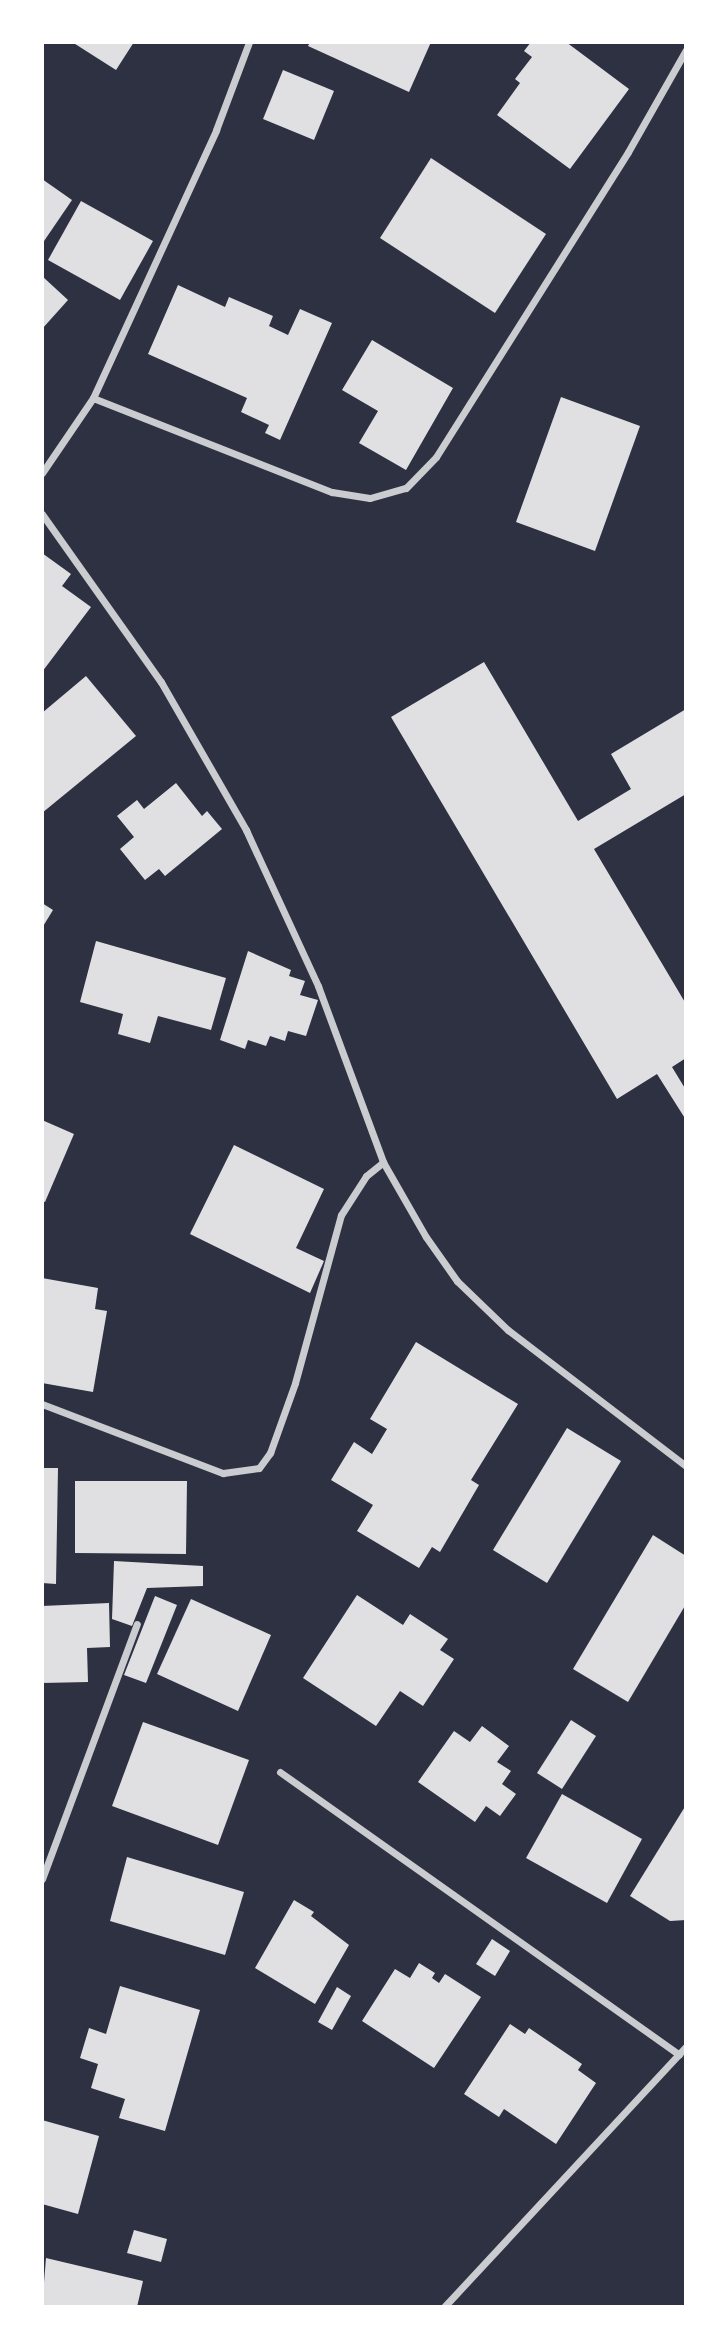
<!DOCTYPE html>
<style>
body{margin:0}
#map{position:relative;width:728px;height:2349px;overflow:hidden;background:#2d3142;font-family:Overpass,sans-serif}
div>[style]{position:absolute}
.building>*{inset:0;background:#e0e0e3}
.minor>*{height:7px;margin:-3.5px;padding:0 3.5px;transform-origin:3.5px;border-radius:3.5px;background:#caccd0}
span{translate:-50% -50%;white-space:nowrap;text-align:center;line-height:1.15;-webkit-text-stroke:7px #fff;paint-order:stroke}
.frame{position:absolute;inset:0;border:44px solid #fff;pointer-events:none}
</style>
<div id="map">
<div class="building">
<i style="clip-path:polygon(72px 42px,134px 42px,116px 70px)"></i>
<i style="clip-path:polygon(310px 42px,431px 42px,409px 92px,308px 46px)"></i>
<i style="clip-path:polygon(531px 42px,566px 42px,629px 89px,570px 169px,497px 115px,520px 83px,515px 79px,532px 57px,524px 51px)"></i>
<i style="clip-path:polygon(283px 70px,334px 91px,314px 140px,263px 119px)"></i>
<i style="clip-path:polygon(431px 158px,546px 234px,495px 313px,380px 238px)"></i>
<i style="clip-path:polygon(42px 179px,72px 200px,42px 244px)"></i>
<i style="clip-path:polygon(81px 201px,153px 241px,120px 300px,48px 260px)"></i>
<i style="clip-path:polygon(42px 276px,68px 300px,42px 329px)"></i>
<i style="clip-path:polygon(178px 285px,225px 307px,229px 297px,273px 316px,269px 326px,288px 335px,300px 309px,332px 323px,280px 440px,265px 433px,269px 425px,241px 412px,247px 398px,148px 354px)"></i>
<i style="clip-path:polygon(372px 340px,453px 388px,406px 470px,359px 443px,378px 411px,342px 390px)"></i>
<i style="clip-path:polygon(561px 397px,640px 426px,595px 551px,516px 522px)"></i>
<i style="clip-path:polygon(42px 553px,71px 574px,62px 586px,91px 607px,42px 672px)"></i>
<i style="clip-path:polygon(484px 662px,578px 821px,631px 789px,611px 754px,686px 709px,686px 794px,594px 849px,686px 1004px,686px 1058px,672px 1067px,686px 1090px,686px 1120px,657px 1074px,617px 1099px,391px 717px)"></i>
<i style="clip-path:polygon(86px 676px,136px 736px,42px 813px,42px 713px)"></i>
<i style="clip-path:polygon(176px 783px,202px 816px,207px 811px,222px 829px,165px 876px,159px 869px,145px 880px,120px 849px,134px 837px,117px 816px,137px 800px,144px 809px)"></i>
<i style="clip-path:polygon(42px 903px,53px 910px,42px 928px)"></i>
<i style="clip-path:polygon(96px 941px,226px 978px,211px 1030px,158px 1016px,150px 1043px,118px 1034px,123px 1014px,80px 1002px)"></i>
<i style="clip-path:polygon(248px 951px,291px 970px,289px 976px,305px 981px,300px 995px,318px 1000px,306px 1036px,288px 1031px,285px 1041px,270px 1036px,266px 1046px,248px 1040px,245px 1049px,220px 1040px)"></i>
<i style="clip-path:polygon(42px 1120px,74px 1134px,45px 1202px,42px 1201px)"></i>
<i style="clip-path:polygon(234px 1145px,324px 1189px,296px 1248px,324px 1261px,310px 1293px,190px 1234px)"></i>
<i style="clip-path:polygon(42px 1278px,98px 1288px,95px 1309px,107px 1311px,93px 1392px,42px 1383px)"></i>
<i style="clip-path:polygon(416px 1342px,518px 1404px,471px 1480px,479px 1485px,440px 1552px,432px 1547px,419px 1568px,357px 1531px,373px 1505px,331px 1480px,354px 1442px,372px 1454px,387px 1429px,370px 1419px)"></i>
<i style="clip-path:polygon(567px 1428px,621px 1461px,547px 1583px,493px 1550px)"></i>
<i style="clip-path:polygon(42px 1468px,58px 1468px,56px 1584px,42px 1583px)"></i>
<i style="clip-path:polygon(75px 1481px,187px 1481px,186px 1554px,75px 1553px)"></i>
<i style="clip-path:polygon(653px 1535px,686px 1556px,686px 1604px,628px 1702px,573px 1669px)"></i>
<i style="clip-path:polygon(114px 1561px,203px 1566px,203px 1586px,147px 1588px,132px 1626px,112px 1619px)"></i>
<i style="clip-path:polygon(357px 1595px,403px 1625px,410px 1614px,448px 1639px,440px 1650px,454px 1659px,423px 1706px,400px 1691px,376px 1726px,303px 1678px)"></i>
<i style="clip-path:polygon(155px 1596px,177px 1605px,146px 1683px,124px 1675px)"></i>
<i style="clip-path:polygon(191px 1599px,271px 1635px,238px 1711px,157px 1674px)"></i>
<i style="clip-path:polygon(109px 1603px,110px 1647px,87px 1648px,88px 1682px,42px 1683px,42px 1606px)"></i>
<i style="clip-path:polygon(571px 1720px,596px 1736px,562px 1789px,537px 1773px)"></i>
<i style="clip-path:polygon(143px 1722px,249px 1760px,218px 1845px,112px 1806px)"></i>
<i style="clip-path:polygon(482px 1726px,509px 1746px,497px 1762px,511px 1771px,502px 1784px,516px 1794px,500px 1816px,486px 1806px,475px 1822px,418px 1782px,454px 1731px,470px 1742px)"></i>
<i style="clip-path:polygon(562px 1794px,642px 1839px,607px 1903px,526px 1858px)"></i>
<i style="clip-path:polygon(686px 1805px,686px 1920px,670px 1921px,630px 1896px)"></i>
<i style="clip-path:polygon(127px 1857px,244px 1892px,225px 1955px,110px 1921px)"></i>
<i style="clip-path:polygon(294px 1900px,314px 1912px,311px 1916px,349px 1945px,315px 2004px,255px 1968px)"></i>
<i style="clip-path:polygon(492px 1939px,510px 1951px,495px 1976px,476px 1964px)"></i>
<i style="clip-path:polygon(419px 1963px,435px 1973px,432px 1978px,439px 1983px,445px 1974px,481px 1997px,434px 2068px,362px 2021px,395px 1969px,410px 1978px)"></i>
<i style="clip-path:polygon(120px 1986px,200px 2010px,165px 2131px,119px 2118px,125px 2099px,91px 2088px,98px 2064px,80px 2058px,89px 2028px,106px 2034px)"></i>
<i style="clip-path:polygon(337px 1987px,351px 1996px,332px 2030px,318px 2022px)"></i>
<i style="clip-path:polygon(510px 2024px,525px 2034px,529px 2028px,582px 2064px,578px 2070px,596px 2083px,556px 2144px,504px 2109px,499px 2117px,464px 2094px)"></i>
<i style="clip-path:polygon(42px 2120px,99px 2136px,78px 2214px,42px 2204px)"></i>
<i style="clip-path:polygon(134px 2230px,167px 2239px,161px 2262px,127px 2253px)"></i>
<i style="clip-path:polygon(46px 2258px,143px 2281px,137px 2307px,42px 2307px)"></i>
</div>
<div class="minor">
<i style="left:93px;top:398px;width:257px;rotate:21.5deg"></i>
<i style="left:332px;top:492px;width:38px;rotate:9deg"></i>
<i style="left:370px;top:498px;width:37px;rotate:-16deg"></i>
<i style="left:406px;top:488px;width:43px;rotate:-45.9deg"></i>
<i style="left:436px;top:457px;width:360px;rotate:-57.8deg"></i>
<i style="left:628px;top:152px;width:117px;rotate:-60.4deg"></i>
<i style="left:42px;top:473px;width:91px;rotate:-55.8deg"></i>
<i style="left:93px;top:398px;width:295px;rotate:-65.3deg"></i>
<i style="left:216px;top:130px;width:94px;rotate:-69.4deg"></i>
<i style="left:42px;top:514px;width:206px;rotate:54.7deg"></i>
<i style="left:161px;top:682px;width:171px;rotate:60.1deg"></i>
<i style="left:246px;top:830px;width:172px;rotate:65.2deg"></i>
<i style="left:318px;top:986px;width:188px;rotate:69.7deg"></i>
<i style="left:383px;top:1162px;width:86px;rotate:60.2deg"></i>
<i style="left:426px;top:1237px;width:54px;rotate:54.8deg"></i>
<i style="left:457px;top:1281px;width:71px;rotate:43.9deg"></i>
<i style="left:508px;top:1330px;width:224px;rotate:37.4deg"></i>
<i style="left:42px;top:1404px;width:194px;rotate:20.9deg"></i>
<i style="left:223px;top:1473px;width:36px;rotate:-8deg"></i>
<i style="left:259px;top:1468px;width:19px;rotate:-54deg"></i>
<i style="left:270px;top:1453px;width:74px;rotate:-70.3deg"></i>
<i style="left:295px;top:1383px;width:174px;rotate:-74.7deg"></i>
<i style="left:341px;top:1215px;width:46px;rotate:-57.3deg"></i>
<i style="left:366px;top:1176px;width:22px;rotate:-39deg"></i>
<i style="left:280px;top:1772px;width:489px;rotate:35.3deg"></i>
<i style="left:42px;top:1879px;width:272px;rotate:-69.6deg"></i>
<i style="left:444px;top:2307px;width:355px;rotate:-47.1deg"></i>
</div>
<div class="frame"></div>
</div>
